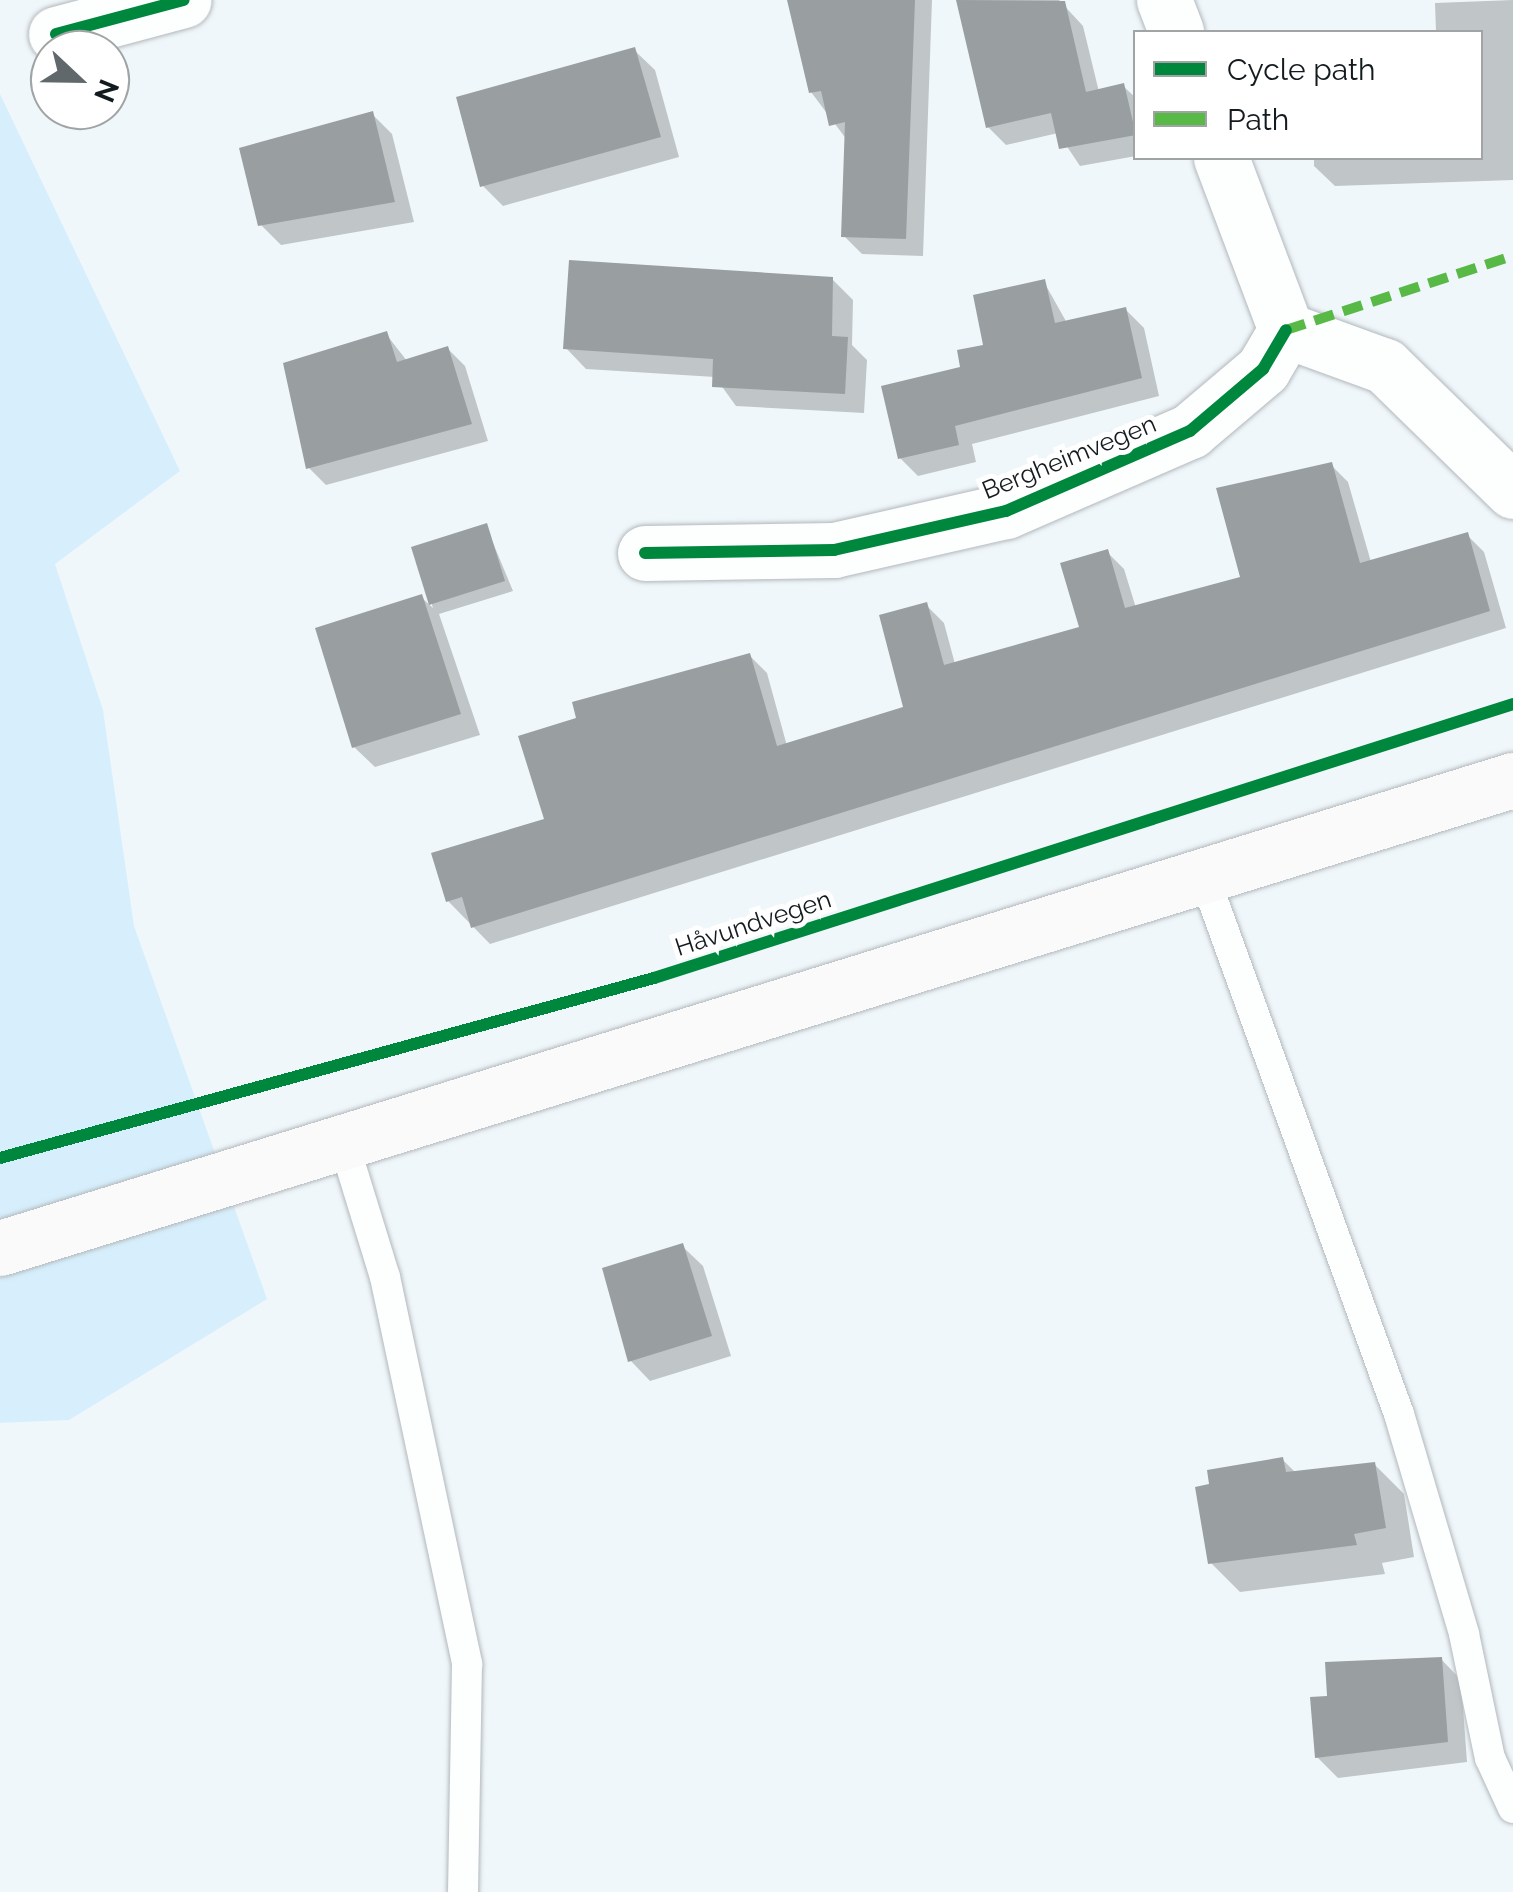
<!DOCTYPE html>
<meta charset="utf-8">
<style>
body{margin:0}
#map{position:relative;width:1513px;height:1892px;overflow:hidden;background:#f0f7fa;font-family:Raleway,sans-serif}
div>[style]{position:absolute}
.green>*{inset:0;background:#d7effc}
.shadow>*{inset:0;background:#0003}
.building>*{inset:0;background:#999ea1}
.roads{filter:drop-shadow(0 0 2px #b2b8bc) drop-shadow(0 0 2px #b2b8bc)}
.service>*{height:30px;margin:-15px;padding:0 15px;transform-origin:15px;border-radius:15px;background:#fdfefe}
.minor>*{height:55px;margin:-27.5px;padding:0 27.5px;transform-origin:27.5px;border-radius:27.5px;background:#fdfefe}
.secondary>*{height:55px;margin:-27.5px;padding:0 27.5px;transform-origin:27.5px;border-radius:27.5px;background:#fafafa}
.quiet>*{height:10px;margin-top:-5px;transform-origin:0;background:repeating-linear-gradient(90deg,#58b947 0 20px,transparent 0 30px)}
.cycleway>*{height:12px;margin:-6px;padding:0 6px;transform-origin:6px;border-radius:6px;background:#00873e}
span{translate:-50% -50%;white-space:nowrap;text-align:center;line-height:1.15;-webkit-text-stroke:10px #fff;paint-order:stroke}
.street-label{font-size:25px;color:#141b1e}
.legend{position:absolute;left:1133px;top:30px;width:350px;height:130px;box-sizing:border-box;background:#fff;border:2px solid #a1a4a5;margin:0;padding:12px 18px;list-style:none;font-size:30px;color:#141b1e}
.legend li{display:flex;align-items:center;gap:20px;height:50px}
.legend b{width:50px;border:2px solid #a1a4a5}
.north{position:absolute;left:30px;top:30px;width:100px;height:100px;box-sizing:border-box;background:#fff;border:2px solid #a1a4a5;border-radius:50%;rotate:112deg;font-size:28px;font-weight:700;line-height:40px;text-align:center;color:#141b1e}
.north::after{content:'';display:block;margin:auto;width:35px;height:45px;background:#61686b;clip-path:polygon(50% 0,100% 100%,50% 72%,0 100%)}
</style>
<div id="map">
<div class="green">
<i style="clip-path:polygon(0 94px,180px 471px,55px 564px,103px 710px,134px 926px,267px 1299px,69px 1420px,0 1423px)"></i>
</div>
<div class="shadow">
<i style="clip-path:polygon(789px 0,932px 0,923px 256px,862px 254px,844px 236px,847px 140px,811px 92px)"></i>
<i style="clip-path:polygon(959px 0,1059px 0,1083px 26px,1099px 92px,1123px 86px,1136px 98px,1136px 156px,1080px 166px,1058px 133px,1006px 145px,988px 127px)"></i>
<i style="clip-path:polygon(1513px 0,1513px 180px,1335px 186px,1314px 166px,1314px 158px,1480px 158px,1480px 32px,1436px 32px,1435px 3px)"></i>
<i style="clip-path:polygon(634px 50px,655px 70px,679px 157px,503px 206px,482px 185px)"></i>
<i style="clip-path:polygon(372px 114px,392px 134px,414px 222px,281px 245px,260px 224px)"></i>
<i style="clip-path:polygon(832px 279px,853px 300px,852px 345px,867px 360px,864px 413px,736px 406px,715px 377px,586px 369px,566px 348px)"></i>
<i style="clip-path:polygon(1044px 282px,1067px 323px,1125px 309px,1144px 328px,1159px 396px,972px 444px,976px 462px,918px 476px,900px 458px)"></i>
<i style="clip-path:polygon(386px 334px,407px 361px,448px 349px,465px 366px,488px 441px,326px 485px,309px 468px)"></i>
<i style="clip-path:polygon(1331px 465px,1348px 482px,1371px 562px,1467px 535px,1484px 552px,1506px 628px,490px 944px,448px 901px,750px 656px,767px 673px,787px 746px,906px 709px,926px 605px,944px 623px,955px 664px,1082px 629px,1107px 552px,1124px 569px,1136px 608px,1243px 579px)"></i>
<i style="clip-path:polygon(486px 526px,513px 591px,439px 614px,480px 735px,375px 767px,354px 747px,421px 597px,433px 608px,414px 548px)"></i>
<i style="clip-path:polygon(682px 1246px,703px 1266px,731px 1356px,650px 1381px,630px 1360px)"></i>
<i style="clip-path:polygon(1283px 1460px,1296px 1473px,1374px 1464px,1404px 1494px,1414px 1557px,1382px 1563px,1385px 1574px,1240px 1592px,1210px 1562px)"></i>
<i style="clip-path:polygon(1441px 1659px,1461px 1680px,1467px 1762px,1338px 1778px,1317px 1757px,1330px 1698px)"></i>
</div>
<div class="building">
<i style="clip-path:polygon(787px 0,915px 0,906px 239px,841px 237px,845px 122px,829px 126px,821px 91px,809px 93px)"></i>
<i style="clip-path:polygon(956px 0,1065px 1px,1086px 92px,1124px 83px,1136px 135px,1059px 149px,1051px 113px,986px 128px)"></i>
<i style="clip-path:polygon(635px 47px,661px 137px,480px 187px,456px 97px)"></i>
<i style="clip-path:polygon(373px 111px,395px 202px,258px 226px,239px 148px)"></i>
<i style="clip-path:polygon(569px 260px,833px 277px,832px 336px,848px 337px,845px 394px,712px 387px,713px 359px,563px 349px)"></i>
<i style="clip-path:polygon(1045px 279px,1055px 323px,1126px 307px,1142px 378px,955px 426px,959px 445px,898px 459px,881px 386px,960px 367px,957px 350px,983px 345px,973px 295px)"></i>
<i style="clip-path:polygon(387px 331px,397px 362px,448px 346px,472px 424px,306px 469px,283px 363px)"></i>
<i style="clip-path:polygon(1332px 462px,1360px 563px,1468px 532px,1490px 611px,471px 928px,462px 897px,446px 902px,431px 853px,544px 819px,518px 736px,576px 718px,572px 702px,750px 653px,777px 746px,903px 707px,879px 615px,927px 602px,944px 665px,1079px 627px,1060px 563px,1108px 549px,1125px 608px,1240px 577px,1216px 488px)"></i>
<i style="clip-path:polygon(487px 523px,505px 581px,429px 605px,411px 547px)"></i>
<i style="clip-path:polygon(422px 594px,461px 714px,352px 748px,315px 628px)"></i>
<i style="clip-path:polygon(683px 1243px,712px 1336px,628px 1362px,602px 1268px)"></i>
<i style="clip-path:polygon(1283px 1457px,1286px 1472px,1375px 1462px,1386px 1528px,1354px 1534px,1357px 1545px,1208px 1564px,1195px 1487px,1209px 1484px,1207px 1470px)"></i>
<i style="clip-path:polygon(1442px 1657px,1448px 1742px,1315px 1758px,1310px 1697px,1327px 1696px,1325px 1662px)"></i>
</div>
<div class="roads">
<div class="service">
<i style="left:1204px;top:876px;width:572px;rotate:70.08deg"></i>
<i style="left:1399px;top:1414px;width:229px;rotate:73.5deg"></i>
<i style="left:1464px;top:1634px;width:127px;rotate:78.2deg"></i>
<i style="left:1490px;top:1758px;width:55px;rotate:65.3deg"></i>
<i style="left:344px;top:1144px;width:139px;rotate:72.9deg"></i>
<i style="left:385px;top:1277px;width:396px;rotate:78deg"></i>
<i style="left:467px;top:1664px;width:228px;rotate:91deg"></i>
</div>
<div class="minor">
<i style="left:1164px;top:0;width:34px;rotate:69deg"></i>
<i style="left:56px;top:34px;width:132px;rotate:-14.9deg"></i>
<i style="left:1221px;top:158px;width:184px;rotate:69.3deg"></i>
<i style="left:1286px;top:330px;width:105px;rotate:20deg"></i>
<i style="left:1385px;top:366px;width:179px;rotate:44.3deg"></i>
<i style="left:645px;top:553px;width:189px;rotate:-0.9deg"></i>
<i style="left:834px;top:550px;width:176px;rotate:-12.8deg"></i>
<i style="left:1006px;top:511px;width:201px;rotate:-23.5deg"></i>
<i style="left:1190px;top:431px;width:96px;rotate:-40.3deg"></i>
<i style="left:1263px;top:369px;width:45px;rotate:-59.5deg"></i>
</div>
<div class="secondary">
<i style="left:0;top:1248px;width:1584px;rotate:-17.19deg"></i>
</div>
</div>
<div class="quiet">
<i style="left:1286px;top:330px;width:239px;rotate:-18.1deg"></i>
</div>
<div class="cycleway">
<i style="left:56px;top:34px;width:132px;rotate:-14.9deg"></i>
<i style="left:645px;top:553px;width:189px;rotate:-0.9deg"></i>
<i style="left:834px;top:550px;width:176px;rotate:-12.8deg"></i>
<i style="left:1006px;top:511px;width:201px;rotate:-23.5deg"></i>
<i style="left:1190px;top:431px;width:96px;rotate:-40.3deg"></i>
<i style="left:1263px;top:369px;width:45px;rotate:-59.5deg"></i>
<i style="left:0;top:1158px;width:678px;rotate:-15.39deg"></i>
<i style="left:654px;top:978px;width:902px;rotate:-17.69deg"></i>
</div>
<div class="street-label">
<span style="left:1069px;top:457px;rotate:-22deg">Bergheimvegen</span>
<span style="left:753px;top:923px;rotate:-18deg">Håvundvegen</span>
</div>
<ul class="legend">
<li><b style="height:12px;background:#00873e"></b>Cycle path</li>
<li><b style="height:12px;background:#58b947"></b>Path</li>
</ul>
<div class="north">N</div>
</div>
